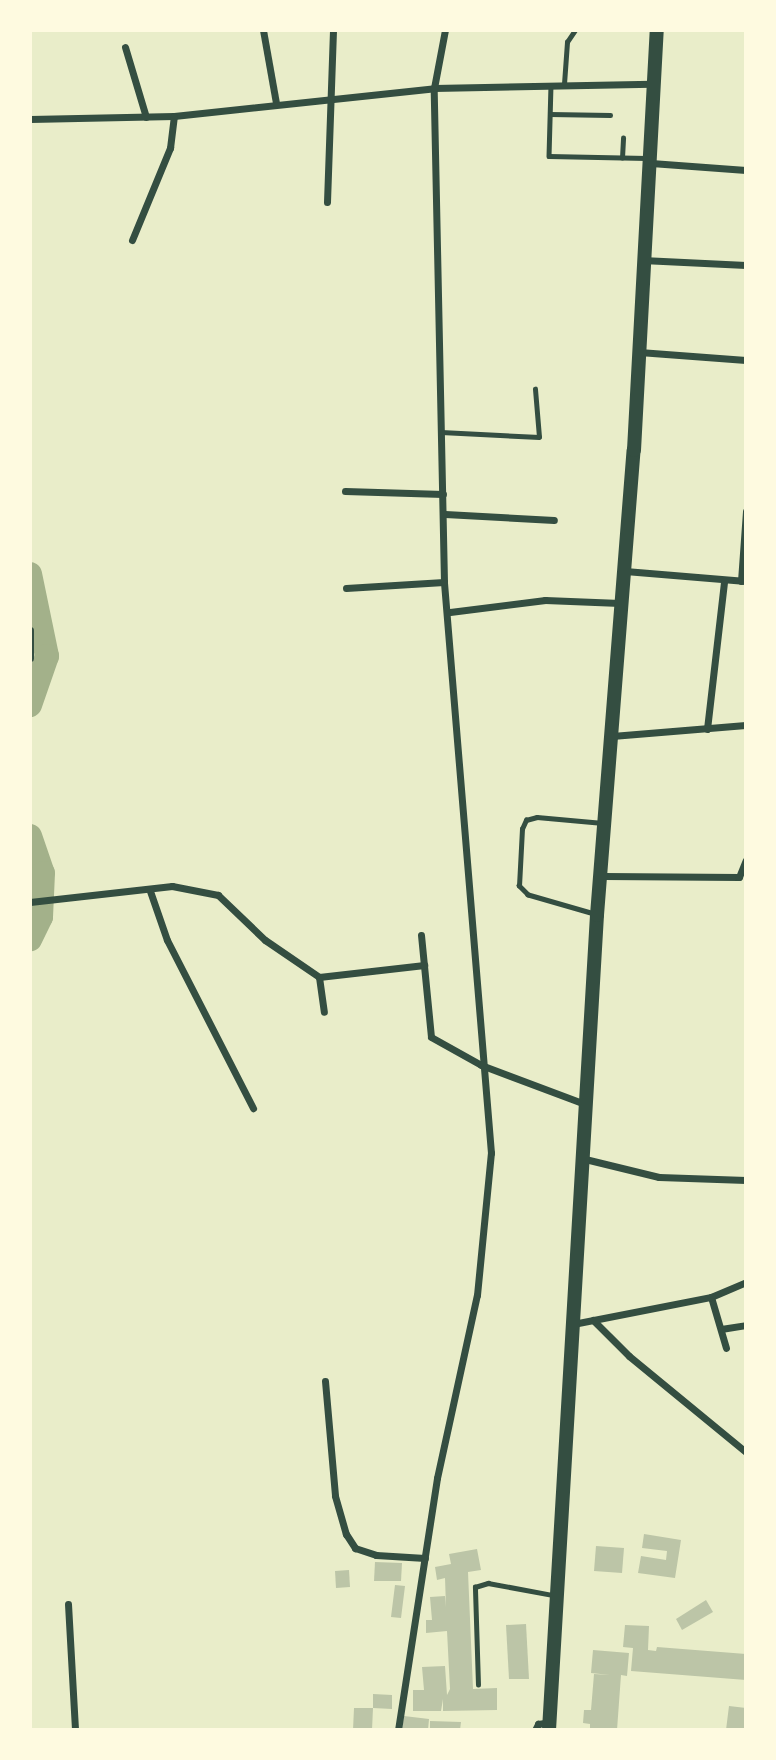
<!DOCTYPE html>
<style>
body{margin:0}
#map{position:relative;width:776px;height:1760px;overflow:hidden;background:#e9edc9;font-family:"Nunito Sans",sans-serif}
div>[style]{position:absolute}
.river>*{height:24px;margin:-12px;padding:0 12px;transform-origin:12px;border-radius:12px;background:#a3b18a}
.building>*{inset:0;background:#bcc5a7}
.service>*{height:4.5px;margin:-2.25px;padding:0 2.25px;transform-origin:2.25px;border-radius:2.25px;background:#344e41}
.minor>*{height:7px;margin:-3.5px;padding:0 3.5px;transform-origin:3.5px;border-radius:3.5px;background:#344e41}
.trunk>*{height:14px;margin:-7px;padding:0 7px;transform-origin:7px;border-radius:7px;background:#344e41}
span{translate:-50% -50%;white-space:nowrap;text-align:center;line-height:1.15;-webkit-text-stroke:7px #fefae0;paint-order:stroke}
.frame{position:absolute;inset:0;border:32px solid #fefae0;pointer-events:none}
</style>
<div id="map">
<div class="river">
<i style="left:30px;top:574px;width:84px;rotate:78.3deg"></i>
<i style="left:47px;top:656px;width:52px;rotate:109.1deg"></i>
<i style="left:30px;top:836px;width:39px;rotate:71deg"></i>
<i style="left:43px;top:873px;width:44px;rotate:92.6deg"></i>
<i style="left:41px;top:917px;width:25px;rotate:116deg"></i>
</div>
<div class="building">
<i style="clip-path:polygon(644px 1534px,681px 1540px,675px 1578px,638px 1573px,641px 1556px,666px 1560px,667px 1551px,642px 1548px)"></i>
<i style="clip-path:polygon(596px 1546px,624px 1548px,622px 1573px,594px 1571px)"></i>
<i style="clip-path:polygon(477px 1549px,481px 1570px,468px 1572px,473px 1689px,497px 1688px,497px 1710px,443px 1711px,443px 1699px,441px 1711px,413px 1711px,413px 1690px,424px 1690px,422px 1667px,445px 1666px,447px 1695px,450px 1689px,447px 1631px,426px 1633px,426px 1620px,432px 1620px,430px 1597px,445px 1596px,446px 1607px,445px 1578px,437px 1580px,435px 1567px,451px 1564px,449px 1554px)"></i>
<i style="clip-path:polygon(375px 1562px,402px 1563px,401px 1581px,374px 1581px)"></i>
<i style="clip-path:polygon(349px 1570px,350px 1587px,336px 1588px,335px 1571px)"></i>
<i style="clip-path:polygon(395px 1585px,405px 1586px,401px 1618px,391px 1617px)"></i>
<i style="clip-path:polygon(706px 1600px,713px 1612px,682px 1630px,676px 1619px)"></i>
<i style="clip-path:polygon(526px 1624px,529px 1679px,509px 1679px,506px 1625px)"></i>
<i style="clip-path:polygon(625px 1625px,649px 1626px,648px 1650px,656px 1651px,657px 1647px,746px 1654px,746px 1680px,631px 1671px,633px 1648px,623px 1647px)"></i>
<i style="clip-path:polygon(593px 1650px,629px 1653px,627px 1676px,621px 1675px,617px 1730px,590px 1730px,590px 1724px,583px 1723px,584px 1710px,591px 1710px,594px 1674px,610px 1675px,591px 1673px)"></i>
<i style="clip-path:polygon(373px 1694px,392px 1695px,392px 1709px,373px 1708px,372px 1730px,353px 1730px,354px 1708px,373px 1708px)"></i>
<i style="clip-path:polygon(729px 1706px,746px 1708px,746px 1730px,726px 1730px)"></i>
<i style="clip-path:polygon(404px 1716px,429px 1719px,428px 1730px,402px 1730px)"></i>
<i style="clip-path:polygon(430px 1721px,461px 1722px,460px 1730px,430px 1730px)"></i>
</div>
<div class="service">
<i style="left:564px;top:84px;width:42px;rotate:-85.9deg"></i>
<i style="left:567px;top:42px;width:14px;rotate:-56deg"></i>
<i style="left:551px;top:85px;width:71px;rotate:91.6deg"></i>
<i style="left:549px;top:156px;width:97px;rotate:1.2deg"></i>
<i style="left:550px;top:114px;width:60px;rotate:1deg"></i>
<i style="left:622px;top:158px;width:20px;rotate:-87deg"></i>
<i style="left:441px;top:432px;width:98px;rotate:2.9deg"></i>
<i style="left:539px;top:437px;width:48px;rotate:-94.8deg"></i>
<i style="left:594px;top:914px;width:69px;rotate:-163.9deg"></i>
<i style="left:528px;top:895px;width:13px;rotate:-135deg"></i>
<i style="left:519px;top:886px;width:57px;rotate:-87deg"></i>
<i style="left:522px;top:829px;width:10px;rotate:-66deg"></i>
<i style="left:526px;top:820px;width:11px;rotate:-15deg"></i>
<i style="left:537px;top:817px;width:66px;rotate:5.2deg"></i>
<i style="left:478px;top:1685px;width:98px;rotate:-91.8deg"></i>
<i style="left:475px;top:1587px;width:14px;rotate:-17deg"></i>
<i style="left:488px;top:1583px;width:66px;rotate:10.5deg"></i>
</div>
<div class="minor">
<i style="left:263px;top:30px;width:74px;rotate:79.9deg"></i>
<i style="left:125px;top:47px;width:73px;rotate:73.3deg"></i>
<i style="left:30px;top:119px;width:144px;rotate:-1.2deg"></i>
<i style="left:174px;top:116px;width:262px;rotate:-6.1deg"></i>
<i style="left:434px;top:88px;width:218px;rotate:-1.1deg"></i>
<i style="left:651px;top:163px;width:95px;rotate:4.2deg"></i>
<i style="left:327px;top:202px;width:172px;rotate:-88deg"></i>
<i style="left:132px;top:240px;width:100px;rotate:-67.6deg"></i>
<i style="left:170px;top:148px;width:32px;rotate:-83deg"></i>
<i style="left:642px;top:260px;width:104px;rotate:2.8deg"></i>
<i style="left:639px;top:352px;width:107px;rotate:4.3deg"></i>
<i style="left:345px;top:491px;width:98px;rotate:1.8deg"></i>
<i style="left:445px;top:514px;width:109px;rotate:3.2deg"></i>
<i style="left:625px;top:571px;width:121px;rotate:4.7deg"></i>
<i style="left:741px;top:581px;width:70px;rotate:-85.9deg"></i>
<i style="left:346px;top:588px;width:98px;rotate:-3.5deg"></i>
<i style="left:450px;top:612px;width:96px;rotate:-7.2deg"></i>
<i style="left:545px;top:600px;width:75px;rotate:2.3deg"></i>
<i style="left:30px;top:630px;width:28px;rotate:90deg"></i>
<i style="left:707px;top:729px;width:149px;rotate:-83.4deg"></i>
<i style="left:612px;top:736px;width:134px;rotate:-4.7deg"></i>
<i style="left:604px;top:876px;width:135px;rotate:0.4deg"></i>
<i style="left:739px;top:877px;width:18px;rotate:-68deg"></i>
<i style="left:150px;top:891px;width:52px;rotate:70.9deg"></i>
<i style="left:167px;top:940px;width:189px;rotate:62.9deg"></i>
<i style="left:30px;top:902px;width:143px;rotate:-6.4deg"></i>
<i style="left:172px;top:886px;width:47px;rotate:11.1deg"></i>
<i style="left:218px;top:895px;width:65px;rotate:43.8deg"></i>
<i style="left:265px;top:940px;width:65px;rotate:34.4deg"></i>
<i style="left:319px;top:977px;width:35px;rotate:82deg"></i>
<i style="left:421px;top:935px;width:102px;rotate:84.4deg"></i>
<i style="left:431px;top:1037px;width:57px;rotate:29.2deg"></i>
<i style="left:481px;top:1065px;width:111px;rotate:20.6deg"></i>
<i style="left:319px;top:977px;width:106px;rotate:-6.5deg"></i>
<i style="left:585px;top:1159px;width:76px;rotate:13.7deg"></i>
<i style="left:659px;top:1177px;width:87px;rotate:2deg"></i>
<i style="left:711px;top:1297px;width:53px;rotate:73.6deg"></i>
<i style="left:593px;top:1320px;width:51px;rotate:45deg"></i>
<i style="left:629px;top:1356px;width:151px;rotate:39.4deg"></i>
<i style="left:573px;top:1324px;width:141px;rotate:-11.1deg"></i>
<i style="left:711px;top:1297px;width:38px;rotate:-23deg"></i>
<i style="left:721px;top:1329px;width:25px;rotate:-9deg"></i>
<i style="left:325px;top:1381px;width:115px;rotate:85deg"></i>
<i style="left:335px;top:1496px;width:40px;rotate:74deg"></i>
<i style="left:346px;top:1534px;width:17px;rotate:57deg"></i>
<i style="left:355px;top:1548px;width:22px;rotate:18deg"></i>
<i style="left:376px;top:1555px;width:49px;rotate:3.5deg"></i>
<i style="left:68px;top:1604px;width:126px;rotate:86.8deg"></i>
<i style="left:398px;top:1730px;width:255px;rotate:-81.2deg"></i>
<i style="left:437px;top:1478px;width:187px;rotate:-77.7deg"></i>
<i style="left:477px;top:1295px;width:143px;rotate:-84.4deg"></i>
<i style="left:491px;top:1153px;width:573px;rotate:-94.71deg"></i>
<i style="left:444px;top:582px;width:494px;rotate:-91.2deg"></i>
<i style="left:434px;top:88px;width:59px;rotate:-79.3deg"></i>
<i style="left:535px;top:1730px;width:7px;rotate:-63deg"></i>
<i style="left:538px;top:1724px;width:12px;rotate:-9deg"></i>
</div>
<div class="trunk">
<i style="left:549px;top:1730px;width:816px;rotate:-86.63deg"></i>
<i style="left:597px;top:915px;width:466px;rotate:-85.5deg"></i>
<i style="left:634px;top:450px;width:421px;rotate:-86.9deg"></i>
</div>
<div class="frame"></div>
</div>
